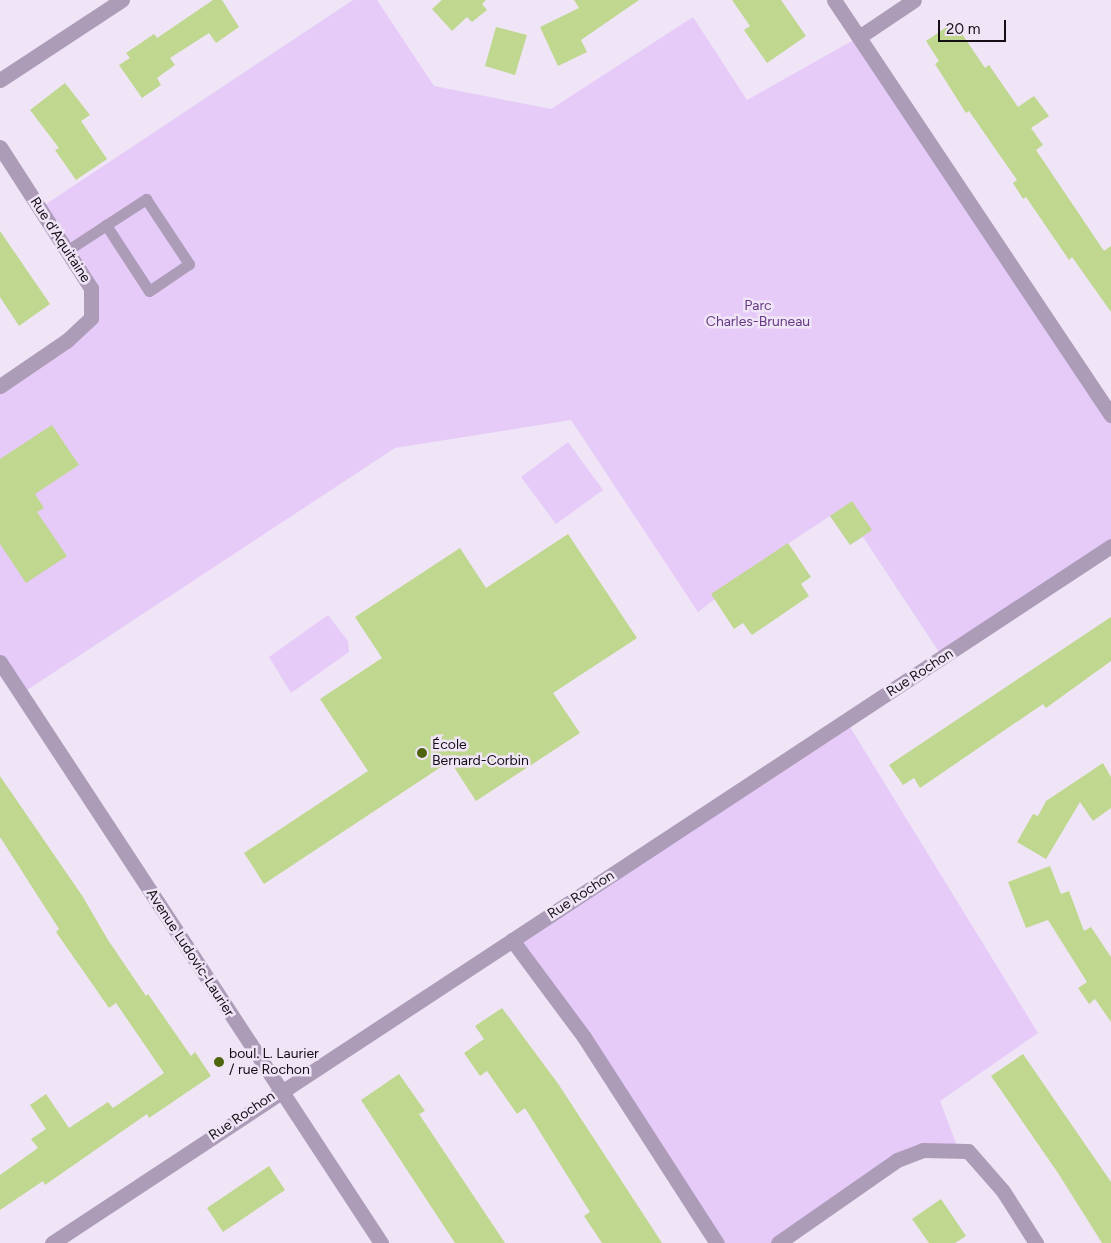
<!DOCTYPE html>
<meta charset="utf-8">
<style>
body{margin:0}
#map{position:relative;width:1111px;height:1243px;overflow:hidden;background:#efe5f7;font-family:Figtree,sans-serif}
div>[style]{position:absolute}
.green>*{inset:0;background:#e6cbf9}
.building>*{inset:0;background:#c0d78f}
.service>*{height:11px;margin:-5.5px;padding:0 5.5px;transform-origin:5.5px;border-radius:5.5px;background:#ac9cb8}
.minor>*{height:15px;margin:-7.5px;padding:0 7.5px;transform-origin:7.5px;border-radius:7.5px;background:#ac9cb8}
.dots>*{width:14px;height:14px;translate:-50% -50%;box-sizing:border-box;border:2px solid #efe5f7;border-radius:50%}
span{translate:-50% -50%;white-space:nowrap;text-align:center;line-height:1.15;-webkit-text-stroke:5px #efe5f7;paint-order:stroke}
.street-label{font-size:14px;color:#130f15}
.park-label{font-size:14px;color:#683985}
.poi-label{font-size:14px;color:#130f15}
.left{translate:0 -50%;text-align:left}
.scale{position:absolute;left:938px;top:20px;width:68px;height:22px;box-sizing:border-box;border:2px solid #130f15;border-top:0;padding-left:6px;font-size:15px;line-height:18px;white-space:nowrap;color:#130f15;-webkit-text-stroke:4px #efe5f7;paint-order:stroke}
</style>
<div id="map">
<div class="green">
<i style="clip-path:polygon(353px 0,377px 0,434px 86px,551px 109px,693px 17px,747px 100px,859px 37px,1111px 415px,1111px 546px,943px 658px,863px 537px,850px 545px,830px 516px,712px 594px,715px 599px,698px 612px,571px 420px,395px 448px,21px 694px,0 662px,0 386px,91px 317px,91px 288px,40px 208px)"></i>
<i style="clip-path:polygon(568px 442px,603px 490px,556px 524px,521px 477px)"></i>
<i style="clip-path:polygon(328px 615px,348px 641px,349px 652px,291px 693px,269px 657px)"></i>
<i style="clip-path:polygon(847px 722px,1038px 1033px,940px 1101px,959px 1151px,925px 1151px,777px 1243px,723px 1243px,515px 937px)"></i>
</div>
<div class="building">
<i style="clip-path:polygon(213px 0,222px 0,239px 27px,216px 43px,209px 33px,170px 58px,175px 65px,157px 78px,161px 85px,142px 98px,119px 65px,130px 58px,126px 53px,154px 34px,157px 38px)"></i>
<i style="clip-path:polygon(442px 0,486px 0,482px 4px,487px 10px,472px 22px,467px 17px,452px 31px,432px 9px)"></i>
<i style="clip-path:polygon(574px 0,639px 0,581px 40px,587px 52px,558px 66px,540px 27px,579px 8px)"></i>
<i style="clip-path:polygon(732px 0,781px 0,806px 36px,767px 63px,744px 30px,750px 26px)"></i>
<i style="clip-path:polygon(954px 22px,985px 68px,989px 65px,1018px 107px,1034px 96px,1049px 116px,1031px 128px,1043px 145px,1036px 150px,1104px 251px,1111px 246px,1111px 312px,1072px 257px,1069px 260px,1026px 197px,1023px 199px,1013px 183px,1017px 180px,969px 111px,966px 113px,935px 64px,939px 61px,926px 41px)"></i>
<i style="clip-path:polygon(496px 27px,527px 35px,515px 75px,485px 66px)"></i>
<i style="clip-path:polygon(65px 83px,90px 115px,81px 121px,107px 159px,76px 180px,55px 150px,59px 148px,30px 110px)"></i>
<i style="clip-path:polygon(0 231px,50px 304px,19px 326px,0 297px)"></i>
<i style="clip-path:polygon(52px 425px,79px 465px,35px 494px,44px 508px,37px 512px,67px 556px,26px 583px,0 544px,0 459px)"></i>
<i style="clip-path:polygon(852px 501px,872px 530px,850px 545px,830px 516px)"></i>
<i style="clip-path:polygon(568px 534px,637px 638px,553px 693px,580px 733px,476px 801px,450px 761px,264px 884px,244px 853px,368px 771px,320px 699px,382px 658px,355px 617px,460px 548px,486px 588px)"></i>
<i style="clip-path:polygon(788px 543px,811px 577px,801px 584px,809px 596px,752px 635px,743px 623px,734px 629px,711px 594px)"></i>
<i style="clip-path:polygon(1111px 617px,1111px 661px,1046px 708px,1043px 704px,920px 788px,914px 778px,903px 785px,889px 765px)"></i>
<i style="clip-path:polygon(1103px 763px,1111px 777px,1111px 808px,1093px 821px,1080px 802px,1046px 859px,1017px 842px,1033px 814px,1038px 816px,1046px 801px)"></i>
<i style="clip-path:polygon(0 776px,83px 897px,108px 940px,146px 996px,148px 994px,191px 1056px,195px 1052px,211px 1076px,149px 1118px,147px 1114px,45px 1185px,43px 1181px,0 1210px,0 1175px,38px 1148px,31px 1139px,46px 1129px,30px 1105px,46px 1094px,69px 1128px,108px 1102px,113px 1108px,164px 1073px,116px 1003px,109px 1008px,56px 932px,59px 929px,0 837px)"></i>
<i style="clip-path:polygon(1050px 866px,1061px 894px,1069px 891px,1084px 931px,1091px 927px,1111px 957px,1111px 1022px,1095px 999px,1089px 1004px,1078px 988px,1087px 982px,1048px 920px,1026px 928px,1008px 882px)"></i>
<i style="clip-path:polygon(502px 1008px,559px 1085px,662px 1243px,602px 1243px,584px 1216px,590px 1212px,525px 1108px,517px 1114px,487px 1071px,480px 1076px,464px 1053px,484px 1039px,475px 1026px)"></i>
<i style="clip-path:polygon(1023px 1054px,1111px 1182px,1111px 1243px,1102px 1243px,1058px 1173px,991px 1076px)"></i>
<i style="clip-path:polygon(399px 1074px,425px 1111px,419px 1114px,505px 1243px,455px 1243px,361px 1100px)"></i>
<i style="clip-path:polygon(269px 1166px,285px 1190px,223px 1232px,207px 1208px)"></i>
<i style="clip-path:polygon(941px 1199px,966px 1236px,955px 1243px,929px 1243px,912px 1219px)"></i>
</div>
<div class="service">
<i style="left:68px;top:250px;width:45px;rotate:-33.3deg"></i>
<i style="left:106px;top:225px;width:48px;rotate:-33deg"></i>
<i style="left:146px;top:199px;width:78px;rotate:56.5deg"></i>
<i style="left:189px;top:264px;width:48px;rotate:146deg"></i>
<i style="left:149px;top:291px;width:79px;rotate:-123.1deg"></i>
</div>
<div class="minor">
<i style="left:834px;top:0;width:499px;rotate:56.3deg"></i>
<i style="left:859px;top:37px;width:66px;rotate:-33.9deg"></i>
<i style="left:0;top:80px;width:146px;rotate:-33.3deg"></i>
<i style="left:0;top:147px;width:168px;rotate:57.2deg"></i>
<i style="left:91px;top:288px;width:30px;rotate:90deg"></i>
<i style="left:91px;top:318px;width:34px;rotate:137deg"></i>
<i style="left:66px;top:341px;width:80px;rotate:145.7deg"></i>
<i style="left:0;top:662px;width:695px;rotate:56.74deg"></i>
<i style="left:512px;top:940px;width:121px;rotate:53.4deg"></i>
<i style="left:584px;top:1037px;width:245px;rotate:57.2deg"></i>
<i style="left:52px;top:1243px;width:1268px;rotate:-33.35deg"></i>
<i style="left:778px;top:1243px;width:145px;rotate:-34.9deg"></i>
<i style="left:897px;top:1160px;width:28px;rotate:-21deg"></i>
<i style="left:923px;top:1150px;width:45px;rotate:1.3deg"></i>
<i style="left:968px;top:1151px;width:53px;rotate:48.8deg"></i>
<i style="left:1003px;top:1191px;width:62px;rotate:57.6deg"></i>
</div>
<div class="dots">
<i style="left:422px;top:753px;background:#4f640f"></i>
<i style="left:219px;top:1062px;background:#4f640f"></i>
</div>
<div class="street-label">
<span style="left:60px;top:240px;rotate:57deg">Rue d'Aquitaine</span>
<span style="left:920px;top:673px;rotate:-33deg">Rue Rochon</span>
<span style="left:581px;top:895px;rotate:-33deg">Rue Rochon</span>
<span style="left:190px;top:953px;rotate:57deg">Avenue Ludovic-Laurier</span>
<span style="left:242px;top:1116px;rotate:-34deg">Rue Rochon</span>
</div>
<div class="park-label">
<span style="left:758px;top:314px">Parc<br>Charles-Bruneau</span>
</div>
<div class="poi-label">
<span class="left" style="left:432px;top:753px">École<br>Bernard-Corbin</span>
<span class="left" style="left:229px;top:1062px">boul. L. Laurier<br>/ rue Rochon</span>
</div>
<div class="scale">20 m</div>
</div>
